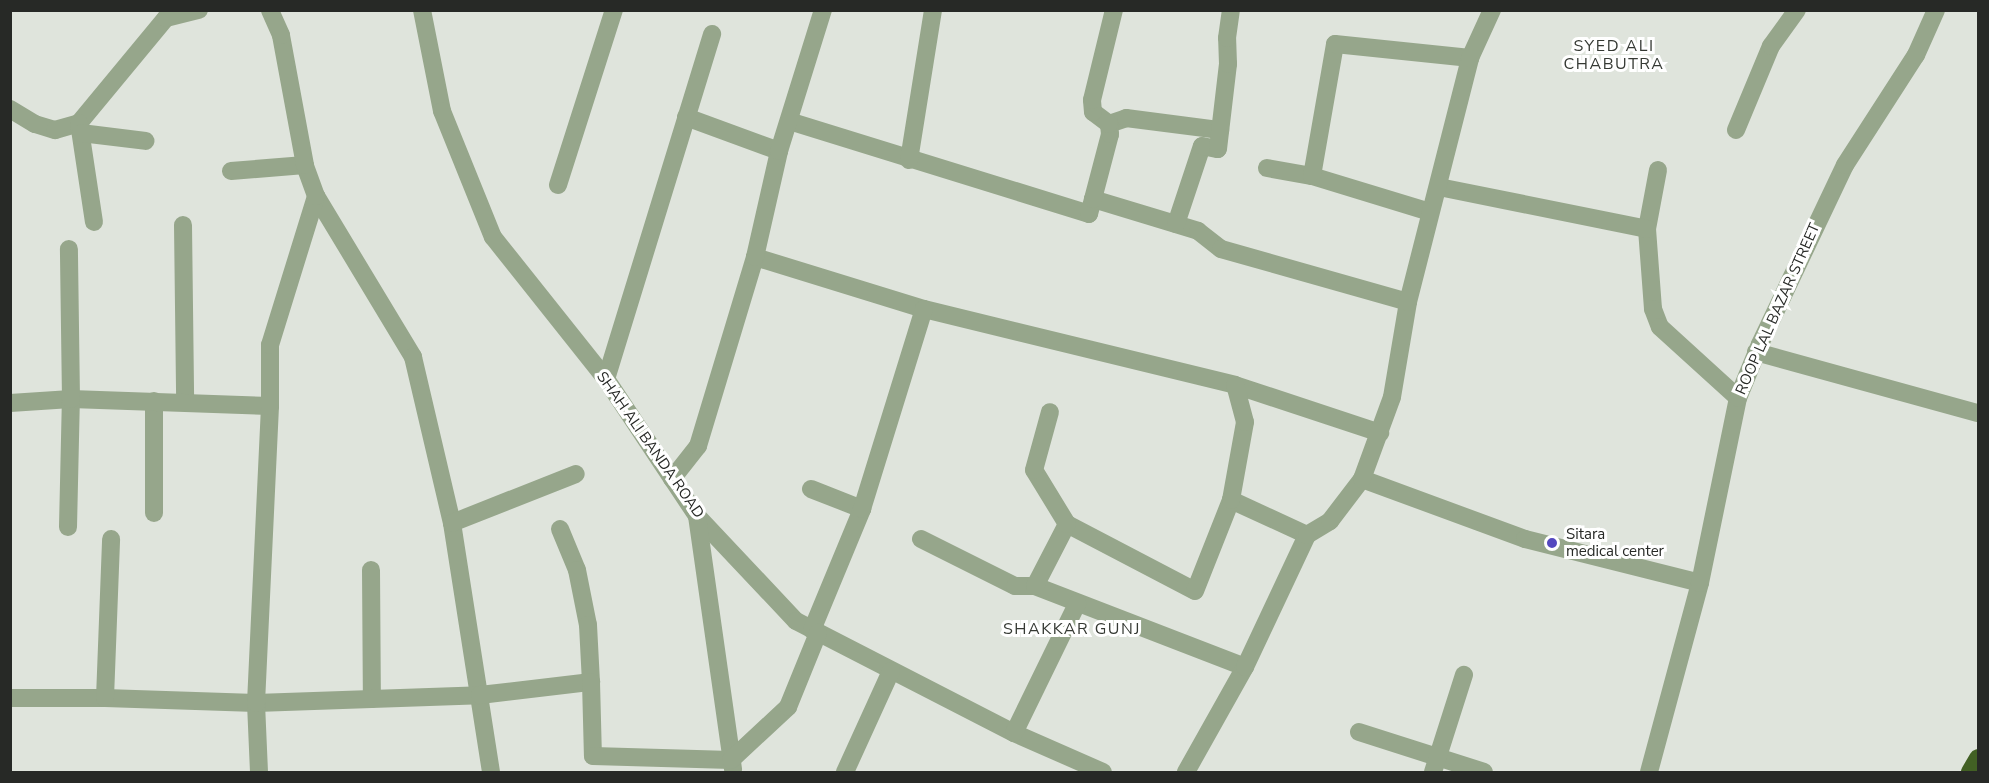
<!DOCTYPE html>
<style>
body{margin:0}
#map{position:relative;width:1989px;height:783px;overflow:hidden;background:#dfe4dc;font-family:"Nunito Sans",sans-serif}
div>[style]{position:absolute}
.street>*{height:18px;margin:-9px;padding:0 9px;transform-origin:9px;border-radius:9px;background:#96a68b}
.highway>*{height:18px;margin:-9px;padding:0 9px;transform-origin:9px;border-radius:9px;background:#426024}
.dots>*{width:16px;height:16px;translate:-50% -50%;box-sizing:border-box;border:3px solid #fff;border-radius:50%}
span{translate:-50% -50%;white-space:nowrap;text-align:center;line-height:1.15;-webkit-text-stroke:6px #fff;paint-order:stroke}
.street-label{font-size:15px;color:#272926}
.poi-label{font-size:15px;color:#272926}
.left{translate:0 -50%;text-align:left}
.neighbourhood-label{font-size:16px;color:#353933;letter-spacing:1.5px}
.frame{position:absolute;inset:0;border:12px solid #272926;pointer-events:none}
</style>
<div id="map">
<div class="street">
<i style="left:422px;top:10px;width:103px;rotate:78.8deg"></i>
<i style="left:442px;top:111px;width:136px;rotate:68deg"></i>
<i style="left:493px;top:237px;width:181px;rotate:51.5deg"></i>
<i style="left:606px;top:379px;width:164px;rotate:56.4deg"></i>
<i style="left:697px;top:516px;width:144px;rotate:46.7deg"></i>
<i style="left:796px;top:621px;width:245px;rotate:27.2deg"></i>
<i style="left:1014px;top:733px;width:97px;rotate:23.7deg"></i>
<i style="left:10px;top:109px;width:29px;rotate:31deg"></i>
<i style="left:35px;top:124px;width:21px;rotate:17deg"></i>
<i style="left:55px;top:130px;width:25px;rotate:-16deg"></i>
<i style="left:79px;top:123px;width:136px;rotate:-50.4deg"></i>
<i style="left:166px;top:18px;width:34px;rotate:-14deg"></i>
<i style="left:686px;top:117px;width:99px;rotate:20.1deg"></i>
<i style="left:789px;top:121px;width:314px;rotate:17.2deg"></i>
<i style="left:1089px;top:214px;width:16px;rotate:-75deg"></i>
<i style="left:1093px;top:199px;width:110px;rotate:16.9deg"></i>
<i style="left:1198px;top:231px;width:29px;rotate:38deg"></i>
<i style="left:1221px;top:249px;width:194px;rotate:15.8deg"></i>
<i style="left:79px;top:123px;width:100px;rotate:81.4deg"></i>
<i style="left:1109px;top:124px;width:18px;rotate:-19deg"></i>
<i style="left:1126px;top:118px;width:95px;rotate:7.3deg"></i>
<i style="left:1736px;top:130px;width:91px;rotate:-67.4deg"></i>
<i style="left:1771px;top:46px;width:44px;rotate:-54.2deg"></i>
<i style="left:81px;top:133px;width:65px;rotate:7deg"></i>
<i style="left:909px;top:160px;width:152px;rotate:-80.9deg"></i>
<i style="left:1267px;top:168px;width:46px;rotate:10.1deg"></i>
<i style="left:1312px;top:176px;width:123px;rotate:17deg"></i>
<i style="left:1658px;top:170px;width:60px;rotate:100.6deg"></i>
<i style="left:1647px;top:229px;width:80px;rotate:85.7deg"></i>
<i style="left:1653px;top:309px;width:19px;rotate:69deg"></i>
<i style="left:1660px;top:327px;width:105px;rotate:42.3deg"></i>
<i style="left:231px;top:171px;width:74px;rotate:-4.6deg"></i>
<i style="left:1312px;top:176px;width:134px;rotate:-80.1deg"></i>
<i style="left:1335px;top:44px;width:136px;rotate:5.9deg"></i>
<i style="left:558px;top:185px;width:184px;rotate:-72.3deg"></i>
<i style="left:1439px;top:187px;width:212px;rotate:11.4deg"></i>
<i style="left:316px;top:196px;width:188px;rotate:58.9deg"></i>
<i style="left:413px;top:357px;width:171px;rotate:76.8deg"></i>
<i style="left:452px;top:523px;width:252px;rotate:81.1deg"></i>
<i style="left:1093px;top:199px;width:67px;rotate:-75.3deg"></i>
<i style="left:1110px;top:134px;width:10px;rotate:-96deg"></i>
<i style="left:1109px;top:124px;width:20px;rotate:-143deg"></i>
<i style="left:1093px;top:112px;width:12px;rotate:-95deg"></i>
<i style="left:1092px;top:100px;width:93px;rotate:-76.3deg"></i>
<i style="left:1176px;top:224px;width:82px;rotate:-71.6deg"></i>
<i style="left:1202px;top:146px;width:16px;rotate:11deg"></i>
<i style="left:1218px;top:149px;width:86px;rotate:-83.3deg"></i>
<i style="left:1228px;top:64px;width:26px;rotate:-92deg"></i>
<i style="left:1227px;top:38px;width:28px;rotate:-82deg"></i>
<i style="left:183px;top:225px;width:176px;rotate:89.3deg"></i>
<i style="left:755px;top:257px;width:177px;rotate:17.1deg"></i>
<i style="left:924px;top:309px;width:320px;rotate:13.7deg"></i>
<i style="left:1235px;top:385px;width:153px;rotate:18.3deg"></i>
<i style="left:1756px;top:352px;width:230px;rotate:15.4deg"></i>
<i style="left:606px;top:379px;width:361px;rotate:-72.9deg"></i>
<i style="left:154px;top:401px;width:112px;rotate:90deg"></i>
<i style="left:10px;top:403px;width:61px;rotate:-3.8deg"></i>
<i style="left:71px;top:399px;width:199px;rotate:2deg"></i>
<i style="left:672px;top:479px;width:42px;rotate:-51.8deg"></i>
<i style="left:698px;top:446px;width:197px;rotate:-73.2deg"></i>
<i style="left:755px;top:257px;width:109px;rotate:-77.2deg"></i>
<i style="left:779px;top:151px;width:148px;rotate:-72.7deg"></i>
<i style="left:1362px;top:479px;width:174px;rotate:20.2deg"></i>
<i style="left:1525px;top:539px;width:180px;rotate:14.1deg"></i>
<i style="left:811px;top:489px;width:55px;rotate:21.4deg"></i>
<i style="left:1231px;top:500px;width:84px;rotate:24.7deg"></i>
<i style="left:697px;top:516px;width:256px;rotate:81.9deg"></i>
<i style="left:452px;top:523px;width:133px;rotate:-21.6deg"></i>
<i style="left:1067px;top:524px;width:144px;rotate:27.6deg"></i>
<i style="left:1195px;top:591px;width:98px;rotate:-68.4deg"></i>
<i style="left:1231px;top:500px;width:79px;rotate:-79.8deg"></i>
<i style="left:1245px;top:422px;width:38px;rotate:-105deg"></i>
<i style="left:68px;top:527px;width:128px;rotate:-88.7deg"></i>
<i style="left:71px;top:399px;width:150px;rotate:-90.8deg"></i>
<i style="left:560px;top:529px;width:44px;rotate:67.5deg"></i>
<i style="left:577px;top:570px;width:56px;rotate:78.7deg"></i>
<i style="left:588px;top:625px;width:57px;rotate:87deg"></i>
<i style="left:921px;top:539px;width:105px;rotate:26.6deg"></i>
<i style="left:1015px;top:586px;width:20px"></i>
<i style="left:1035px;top:586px;width:225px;rotate:21.1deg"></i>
<i style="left:371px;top:570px;width:129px;rotate:89.6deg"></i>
<i style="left:1035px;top:586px;width:70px;rotate:-62.7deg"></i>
<i style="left:1067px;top:524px;width:63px;rotate:-121.4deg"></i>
<i style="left:1034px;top:470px;width:60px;rotate:-74.6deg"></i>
<i style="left:812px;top:630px;width:131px;rotate:-67.5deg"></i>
<i style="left:862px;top:509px;width:209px;rotate:-72.8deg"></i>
<i style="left:10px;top:698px;width:95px"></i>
<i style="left:105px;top:698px;width:151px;rotate:1.9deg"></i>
<i style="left:256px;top:703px;width:224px;rotate:-2deg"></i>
<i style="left:480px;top:695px;width:112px;rotate:-6.7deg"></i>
<i style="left:591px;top:682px;width:74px;rotate:88.5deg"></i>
<i style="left:593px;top:756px;width:138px;rotate:1.7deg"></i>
<i style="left:731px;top:760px;width:78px;rotate:-42.9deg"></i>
<i style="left:788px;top:707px;width:80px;rotate:-67.9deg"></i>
<i style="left:105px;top:698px;width:159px;rotate:-87.8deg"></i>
<i style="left:1359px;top:732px;width:131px;rotate:17.7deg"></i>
<i style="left:1014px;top:733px;width:144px;rotate:-64deg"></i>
<i style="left:259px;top:772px;width:69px;rotate:-92.5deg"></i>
<i style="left:256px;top:703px;width:297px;rotate:-87.3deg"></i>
<i style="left:270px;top:406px;width:61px;rotate:-90deg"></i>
<i style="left:270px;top:345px;width:156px;rotate:-72.8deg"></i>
<i style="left:316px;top:196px;width:33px;rotate:-110deg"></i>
<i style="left:305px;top:165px;width:132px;rotate:-100.5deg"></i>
<i style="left:281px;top:35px;width:27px;rotate:-114deg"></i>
<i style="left:845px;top:772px;width:111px;rotate:-65.5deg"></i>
<i style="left:1186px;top:772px;width:120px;rotate:-60.7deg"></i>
<i style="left:1245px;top:667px;width:146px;rotate:-64.8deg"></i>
<i style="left:1307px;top:535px;width:27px;rotate:-31deg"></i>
<i style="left:1330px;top:521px;width:53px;rotate:-52.7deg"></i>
<i style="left:1362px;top:479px;width:87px;rotate:-69.9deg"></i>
<i style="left:1392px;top:397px;width:96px;rotate:-80.4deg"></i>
<i style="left:1408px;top:302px;width:252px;rotate:-75.7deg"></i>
<i style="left:1470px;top:58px;width:53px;rotate:-65.4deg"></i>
<i style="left:1433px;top:772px;width:102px;rotate:-72.3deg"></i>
<i style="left:1649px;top:772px;width:196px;rotate:-74.9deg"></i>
<i style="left:1700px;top:583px;width:189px;rotate:-78.4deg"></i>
<i style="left:1738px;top:398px;width:58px;rotate:-67.8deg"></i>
<i style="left:1760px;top:344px;width:198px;rotate:-64.6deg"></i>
<i style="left:1845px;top:165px;width:131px;rotate:-57.2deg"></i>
<i style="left:1916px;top:55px;width:49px;rotate:-66deg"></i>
</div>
<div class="highway">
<i style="left:1970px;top:772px;width:16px;rotate:-60deg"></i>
</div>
<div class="dots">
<i style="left:1552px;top:543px;background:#5448bf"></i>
</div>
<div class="street-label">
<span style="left:1778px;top:309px;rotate:-66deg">ROOP LAL BAZAR STREET</span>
<span style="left:650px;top:445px;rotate:55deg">SHAH ALI BANDA ROAD</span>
</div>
<div class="poi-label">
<span class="left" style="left:1566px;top:543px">Sitara<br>medical center</span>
</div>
<div class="neighbourhood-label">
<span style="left:1614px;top:55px">SYED ALI<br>CHABUTRA</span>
<span style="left:1072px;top:629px">SHAKKAR GUNJ</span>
</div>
<div class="frame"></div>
</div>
